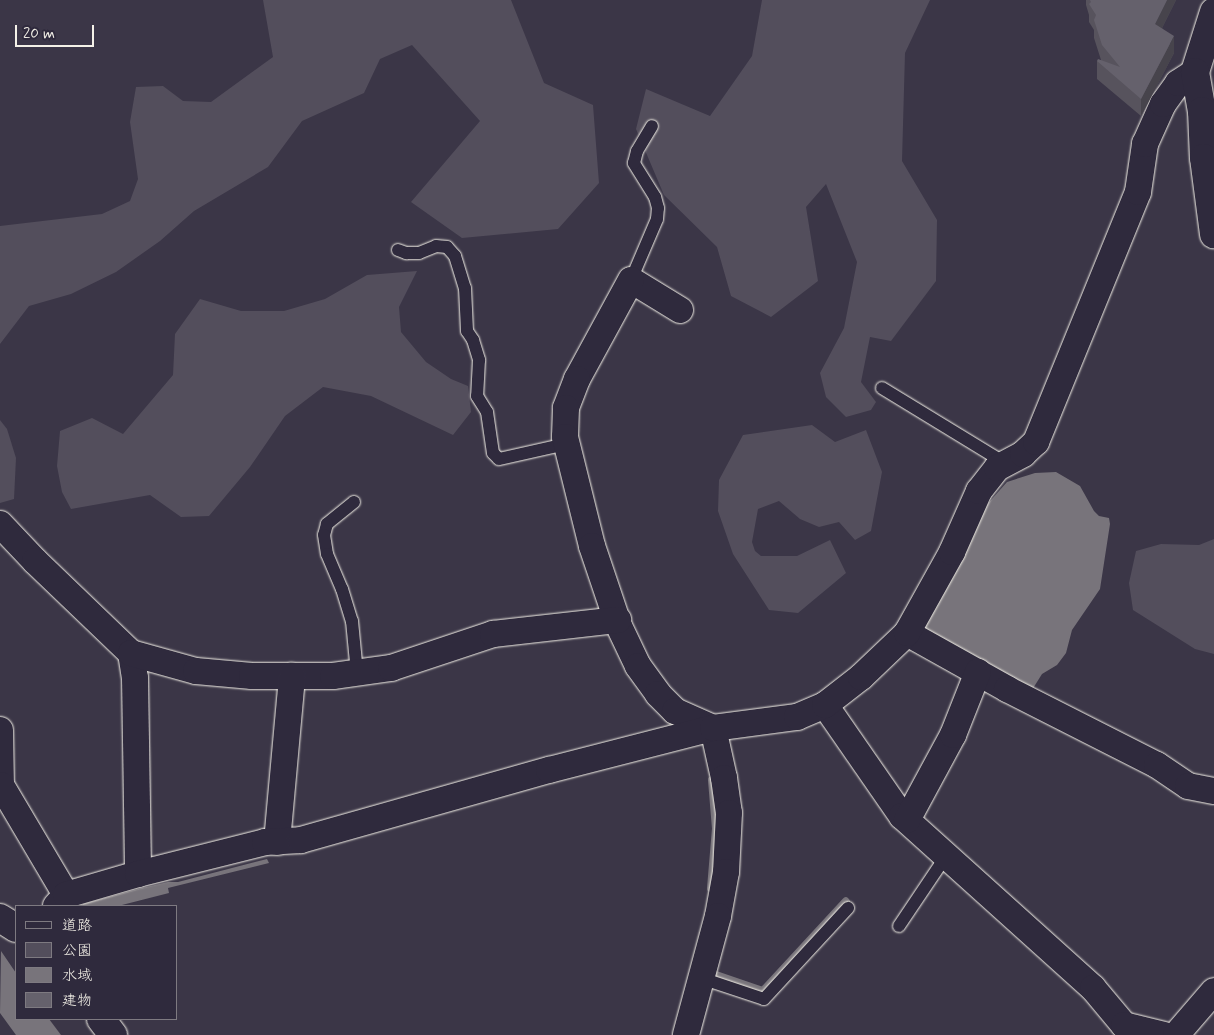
<!DOCTYPE html>
<meta charset="utf-8">
<style>
body{margin:0}
#map{position:relative;width:1214px;height:1035px;overflow:hidden;background:#3b3647;font-family:Mynerve,"Klee One",sans-serif}
div>[style]{position:absolute}
.green>*{inset:0;background:#534e5c}
.water>*{inset:0;background:#78747b}
.stream>*{height:8px;margin:-4px;padding:0 4px;transform-origin:4px;border-radius:4px;background:#78747b}
.roads{filter:drop-shadow(0 0 1px #f4f1e8) drop-shadow(0 0 1px #f4f1e8)}
.service>*{height:12px;margin:-6px;padding:0 6px;transform-origin:6px;border-radius:6px;background:#2f2a3d}
.minor>*{height:26px;margin:-13px;padding:0 13px;transform-origin:13px;border-radius:13px;background:#2f2a3d}
.tertiary>*{height:28px;margin:-14px;padding:0 14px;transform-origin:14px;border-radius:14px;background:#2f2a3d}
.secondary>*{height:28px;margin:-14px;padding:0 14px;transform-origin:14px;border-radius:14px;background:#2f2a3d}
.wall>*{inset:0;background:#57535d}
.shaded-wall>*{inset:0;background:#47444c}
.building>*{inset:0;background:#65616c}
span{translate:-50% -50%;white-space:nowrap;text-align:center;line-height:1.15;-webkit-text-stroke:4.5px #2f2a3d;paint-order:stroke}
.legend{position:absolute;left:15px;top:905px;width:162px;height:115px;box-sizing:border-box;background:#2f2a3d;border:1px solid #7e7a81;margin:0;padding:6px 9px;list-style:none;font-size:15px;color:#f4f1e8}
.legend li{display:flex;align-items:center;gap:10px;height:25px}
.legend b{width:25px;border:1px solid #7e7a81}
.scale{position:absolute;left:15px;top:25px;width:79px;height:22px;box-sizing:border-box;border:2px solid #f4f1e8;border-top:0;padding-left:6px;font-size:15px;line-height:18px;white-space:nowrap;color:#f4f1e8;-webkit-text-stroke:4px #2f2a3d;paint-order:stroke}
</style>
<div id="map">
<div class="green">
<i style="clip-path:polygon(263px 0,511px 0,544px 83px,593px 105px,599px 183px,558px 229px,462px 238px,411px 202px,480px 121px,412px 45px,380px 59px,364px 93px,302px 121px,268px 167px,194px 211px,160px 241px,116px 272px,71px 294px,29px 306px,0 344px,0 226px,102px 214px,130px 201px,138px 179px,130px 122px,136px 87px,163px 86px,183px 101px,211px 102px,273px 57px)"></i>
<i style="clip-path:polygon(762px 0,930px 0,905px 53px,902px 161px,937px 220px,936px 281px,891px 341px,870px 337px,861px 382px,876px 402px,871px 410px,846px 417px,826px 397px,820px 373px,844px 328px,857px 262px,826px 184px,806px 207px,818px 281px,771px 317px,731px 296px,717px 247px,664px 195px,636px 129px,646px 89px,710px 116px,752px 56px)"></i>
<i style="clip-path:polygon(417px 271px,399px 307px,401px 332px,426px 362px,451px 379px,468px 386px,471px 412px,453px 435px,371px 396px,323px 387px,285px 416px,250px 467px,209px 516px,181px 517px,150px 495px,71px 509px,62px 492px,57px 466px,60px 431px,92px 418px,123px 434px,173px 375px,175px 334px,200px 299px,241px 311px,284px 311px,325px 299px,367px 275px)"></i>
<i style="clip-path:polygon(0 420px,7px 429px,16px 458px,14px 499px,0 503px)"></i>
<i style="clip-path:polygon(812px 425px,835px 442px,866px 430px,882px 472px,871px 531px,855px 540px,839px 522px,819px 527px,800px 519px,779px 501px,758px 509px,752px 542px,755px 551px,761px 556px,797px 556px,830px 540px,846px 573px,798px 613px,769px 610px,733px 554px,718px 511px,719px 480px,743px 435px)"></i>
<i style="clip-path:polygon(1214px 539px,1214px 654px,1195px 649px,1133px 610px,1129px 583px,1136px 551px,1161px 544px,1199px 545px)"></i>
</div>
<div class="water">
<i style="clip-path:polygon(1056px 472px,1080px 486px,1094px 511px,1099px 516px,1109px 518px,1110px 524px,1100px 589px,1072px 630px,1066px 653px,1057px 665px,1042px 674px,1032px 690px,915px 627px,984px 508px,1007px 482px,1035px 473px)"></i>
<i style="clip-path:polygon(267px 859px,269px 863px,168px 888px,169px 893px,118px 906px,82px 906px,83px 904px,142px 888px,168px 882px,178px 882px)"></i>
<i style="clip-path:polygon(1px 951px,16px 973px,16px 1019px,49px 1019px,61px 1035px,16px 1035px,0 1013px)"></i>
</div>
<div class="stream">
<i style="left:711px;top:888px;width:59px;rotate:-85.2deg"></i>
<i style="left:716px;top:829px;width:49px;rotate:-94.7deg"></i>
<i style="left:713px;top:974px;width:53px;rotate:18.8deg"></i>
<i style="left:763px;top:991px;width:122px;rotate:-47.3deg"></i>
</div>
<div class="roads">
<div class="service">
<i style="left:398px;top:250px;width:9px;rotate:21deg"></i>
<i style="left:406px;top:253px;width:13px"></i>
<i style="left:419px;top:253px;width:18px;rotate:-22deg"></i>
<i style="left:436px;top:246px;width:11px;rotate:5deg"></i>
<i style="left:447px;top:247px;width:12px;rotate:48deg"></i>
<i style="left:455px;top:256px;width:34px;rotate:73deg"></i>
<i style="left:465px;top:288px;width:43px;rotate:87.3deg"></i>
<i style="left:467px;top:331px;width:11px;rotate:56deg"></i>
<i style="left:473px;top:340px;width:21px;rotate:73deg"></i>
<i style="left:479px;top:360px;width:36px;rotate:93deg"></i>
<i style="left:477px;top:396px;width:19px;rotate:58deg"></i>
<i style="left:487px;top:412px;width:41px;rotate:81.7deg"></i>
<i style="left:493px;top:453px;width:8px;rotate:45deg"></i>
<i style="left:499px;top:459px;width:69px;rotate:-12.6deg"></i>
<i style="left:631px;top:280px;width:66px;rotate:-66.9deg"></i>
<i style="left:657px;top:219px;width:11px;rotate:-85deg"></i>
<i style="left:658px;top:208px;width:11px;rotate:-105deg"></i>
<i style="left:655px;top:197px;width:40px;rotate:-122deg"></i>
<i style="left:634px;top:163px;width:12px;rotate:-76deg"></i>
<i style="left:637px;top:151px;width:29px;rotate:-59deg"></i>
<i style="left:882px;top:388px;width:144px;rotate:31.4deg"></i>
<i style="left:354px;top:502px;width:35px;rotate:141deg"></i>
<i style="left:327px;top:524px;width:11px;rotate:105deg"></i>
<i style="left:324px;top:535px;width:19px;rotate:81deg"></i>
<i style="left:327px;top:554px;width:38px;rotate:67deg"></i>
<i style="left:342px;top:589px;width:34px;rotate:73deg"></i>
<i style="left:352px;top:621px;width:52px;rotate:84.5deg"></i>
<i style="left:899px;top:926px;width:84px;rotate:-56.1deg"></i>
<i style="left:701px;top:978px;width:66px;rotate:18.4deg"></i>
<i style="left:764px;top:999px;width:124px;rotate:-47.3deg"></i>
</div>
<div class="minor">
<i style="left:680px;top:310px;width:57px;rotate:-148.5deg"></i>
<i style="left:631px;top:280px;width:113px;rotate:118.6deg"></i>
<i style="left:577px;top:379px;width:31px;rotate:111deg"></i>
<i style="left:566px;top:408px;width:29px;rotate:92deg"></i>
<i style="left:565px;top:437px;width:112px;rotate:76.1deg"></i>
<i style="left:592px;top:546px;width:84px;rotate:71.4deg"></i>
<i style="left:619px;top:626px;width:44px;rotate:64.6deg"></i>
<i style="left:638px;top:666px;width:34px;rotate:54deg"></i>
<i style="left:658px;top:694px;width:24px;rotate:45deg"></i>
<i style="left:675px;top:711px;width:42px;rotate:24.1deg"></i>
<i style="left:713px;top:728px;width:51px;rotate:77.6deg"></i>
<i style="left:724px;top:778px;width:35px;rotate:82deg"></i>
<i style="left:729px;top:813px;width:59px;rotate:92.9deg"></i>
<i style="left:726px;top:872px;width:45px;rotate:100.3deg"></i>
<i style="left:718px;top:916px;width:123px;rotate:105.1deg"></i>
<i style="left:0;top:524px;width:51px;rotate:46.6deg"></i>
<i style="left:35px;top:561px;width:133px;rotate:43.8deg"></i>
<i style="left:131px;top:653px;width:25px;rotate:81deg"></i>
<i style="left:135px;top:678px;width:196px;rotate:89.1deg"></i>
<i style="left:907px;top:633px;width:115px;rotate:29.2deg"></i>
<i style="left:1007px;top:689px;width:168px;rotate:26.9deg"></i>
<i style="left:1157px;top:765px;width:37px;rotate:34deg"></i>
<i style="left:1188px;top:786px;width:26px;rotate:11deg"></i>
<i style="left:131px;top:653px;width:67px;rotate:15.5deg"></i>
<i style="left:196px;top:671px;width:56px;rotate:5.1deg"></i>
<i style="left:252px;top:676px;width:81px"></i>
<i style="left:333px;top:676px;width:59px;rotate:-7.9deg"></i>
<i style="left:391px;top:668px;width:108px;rotate:-18.4deg"></i>
<i style="left:493px;top:634px;width:126px;rotate:-6.4deg"></i>
<i style="left:825px;top:705px;width:135px;rotate:55.3deg"></i>
<i style="left:902px;top:816px;width:257px;rotate:42deg"></i>
<i style="left:1093px;top:988px;width:48px;rotate:50deg"></i>
<i style="left:1124px;top:1025px;width:41px;rotate:14deg"></i>
<i style="left:0;top:730px;width:55px;rotate:89deg"></i>
<i style="left:1px;top:785px;width:128px;rotate:59.4deg"></i>
<i style="left:907px;top:820px;width:97px;rotate:-61.6deg"></i>
<i style="left:953px;top:735px;width:68px;rotate:-68.4deg"></i>
<i style="left:277px;top:842px;width:167px;rotate:-84.8deg"></i>
<i style="left:56px;top:906px;width:15px;rotate:-48deg"></i>
<i style="left:66px;top:895px;width:75px;rotate:-16.3deg"></i>
<i style="left:138px;top:874px;width:131px;rotate:-14.1deg"></i>
<i style="left:265px;top:842px;width:36px;rotate:-3deg"></i>
<i style="left:301px;top:840px;width:258px;rotate:-15.8deg"></i>
<i style="left:549px;top:770px;width:169px;rotate:-14.4deg"></i>
<i style="left:713px;top:728px;width:85px;rotate:-7.5deg"></i>
<i style="left:797px;top:717px;width:30px;rotate:-23deg"></i>
<i style="left:825px;top:705px;width:46px;rotate:-37.9deg"></i>
<i style="left:861px;top:677px;width:64px;rotate:-43.7deg"></i>
<i style="left:907px;top:633px;width:93px;rotate:-60.9deg"></i>
<i style="left:952px;top:552px;width:67px;rotate:-66.1deg"></i>
<i style="left:979px;top:491px;width:29px;rotate:-52deg"></i>
<i style="left:997px;top:468px;width:30px;rotate:-28deg"></i>
<i style="left:1023px;top:454px;width:18px;rotate:-43deg"></i>
<i style="left:1036px;top:442px;width:270px;rotate:-67.8deg"></i>
<i style="left:1138px;top:192px;width:49px;rotate:-81.7deg"></i>
<i style="left:1145px;top:144px;width:44px;rotate:-65.8deg"></i>
<i style="left:1163px;top:104px;width:26px;rotate:-54deg"></i>
<i style="left:1178px;top:83px;width:20px;rotate:-33deg"></i>
<i style="left:1176px;top:1035px;width:58px;rotate:-49.2deg"></i>
</div>
<div class="tertiary">
<i style="left:1214px;top:12px;width:63px;rotate:107.6deg"></i>
<i style="left:1195px;top:72px;width:40px;rotate:80deg"></i>
<i style="left:1202px;top:111px;width:47px;rotate:87.6deg"></i>
<i style="left:1204px;top:158px;width:77px;rotate:82.5deg"></i>
</div>
<div class="secondary">
<i style="left:0;top:918px;width:19px;rotate:32deg"></i>
<i style="left:101px;top:1019px;width:20px;rotate:53deg"></i>
</div>
</div>
<div class="wall">
<i style="clip-path:polygon(1086px 0,1176px 0,1162px 28px,1174px 53px,1141px 116px,1097px 79px,1097px 61px,1101px 60px,1094px 38px,1094px 30px,1089px 22px,1089px 15px,1086px 5px)"></i>
</div>
<div class="shaded-wall">
<i style="clip-path:polygon(1167px 0,1176px 0,1155px 42px,1155px 24px)"></i>
<i style="clip-path:polygon(1174px 36px,1174px 53px,1141px 116px,1141px 99px)"></i>
</div>
<div class="building">
<i style="clip-path:polygon(1090px 0,1167px 0,1155px 24px,1174px 36px,1141px 99px,1097px 61px,1098px 59px,1120px 67px,1102px 45px,1094px 20px,1096px 15px,1089px 4px,1091px 2px)"></i>
</div>
<ul class="legend">
<li><b style="height:6px;background:#2f2a3d"></b>道路</li>
<li><b style="height:14px;background:#534e5c"></b>公園</li>
<li><b style="height:14px;background:#78747b"></b>水域</li>
<li><b style="height:14px;background:#65616c"></b>建物</li>
</ul>
<div class="scale">20 m</div>
</div>
